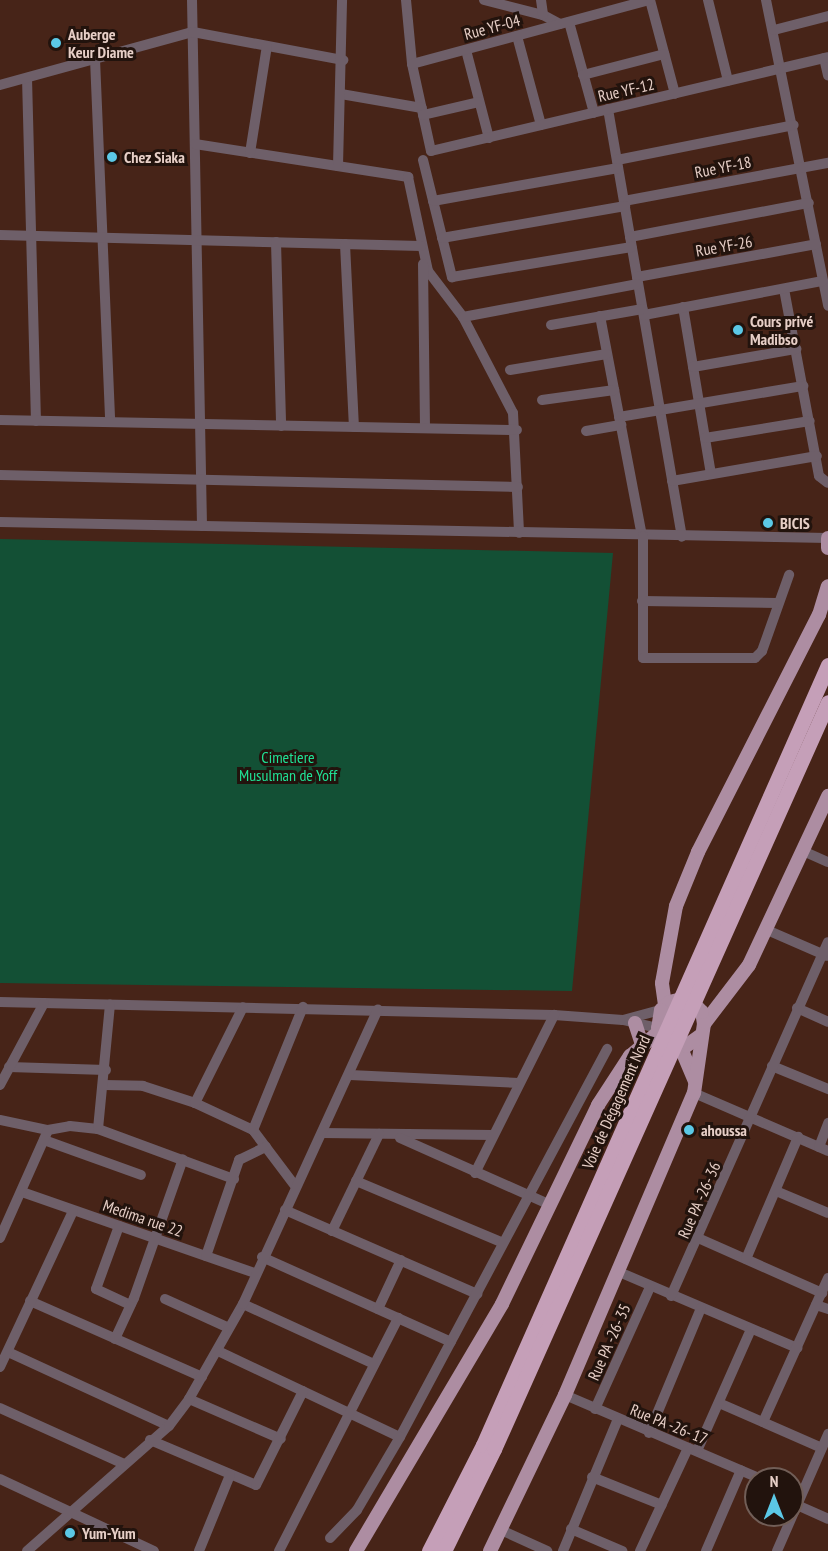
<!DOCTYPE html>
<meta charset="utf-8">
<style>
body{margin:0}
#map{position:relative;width:828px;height:1551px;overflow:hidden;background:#472418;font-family:"PT Sans Narrow",sans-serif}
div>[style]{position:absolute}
.green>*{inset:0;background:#135035}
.minor>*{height:10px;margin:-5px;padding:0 5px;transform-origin:5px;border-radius:5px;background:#6e5f69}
.major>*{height:14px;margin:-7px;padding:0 7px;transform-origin:7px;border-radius:7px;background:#ad8da2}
.highway>*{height:15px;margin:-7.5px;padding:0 7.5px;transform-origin:7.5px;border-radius:7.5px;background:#c59fb8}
.dots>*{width:16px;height:16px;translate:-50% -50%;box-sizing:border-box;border:3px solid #22130d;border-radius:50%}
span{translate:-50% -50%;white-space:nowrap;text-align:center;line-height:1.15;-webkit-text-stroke:6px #22130d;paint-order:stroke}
.street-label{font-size:16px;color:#e7cfc7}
.poi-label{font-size:16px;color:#e7cfc7;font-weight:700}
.left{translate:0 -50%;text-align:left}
.park-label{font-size:16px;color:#20e195}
.north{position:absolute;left:744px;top:1467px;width:60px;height:60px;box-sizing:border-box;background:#22130d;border:2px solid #715e57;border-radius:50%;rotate:0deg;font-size:16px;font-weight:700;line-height:24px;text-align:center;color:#e7cfc7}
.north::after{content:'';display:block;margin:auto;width:21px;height:27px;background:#5bc8e6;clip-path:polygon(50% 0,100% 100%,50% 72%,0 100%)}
</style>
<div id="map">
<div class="green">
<i style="clip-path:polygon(0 539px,613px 553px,572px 991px,0 983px)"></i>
</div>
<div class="minor">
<i style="left:192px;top:0;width:526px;rotate:88.91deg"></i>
<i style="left:406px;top:0;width:64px;rotate:84.6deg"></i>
<i style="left:412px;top:64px;width:89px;rotate:77.7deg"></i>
<i style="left:484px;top:0;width:61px;rotate:14.3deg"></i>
<i style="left:543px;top:15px;width:19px;rotate:28deg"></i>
<i style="left:541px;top:0;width:15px;rotate:82deg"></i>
<i style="left:650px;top:0;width:97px;rotate:75.1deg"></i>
<i style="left:708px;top:0;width:83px;rotate:76.1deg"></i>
<i style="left:766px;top:0;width:312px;rotate:78.5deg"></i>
<i style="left:569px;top:22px;width:94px;rotate:74.6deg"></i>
<i style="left:774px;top:30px;width:56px;rotate:-14.5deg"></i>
<i style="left:517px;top:36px;width:92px;rotate:74.9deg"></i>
<i style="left:466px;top:50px;width:91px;rotate:75.4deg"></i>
<i style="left:824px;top:58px;width:18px;rotate:77deg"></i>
<i style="left:95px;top:59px;width:363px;rotate:87.6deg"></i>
<i style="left:412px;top:64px;width:246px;rotate:-15.1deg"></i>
<i style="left:583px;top:75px;width:84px;rotate:-14.5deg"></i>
<i style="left:27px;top:78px;width:343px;rotate:88.5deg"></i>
<i style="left:0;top:85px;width:200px;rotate:-15.4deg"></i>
<i style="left:193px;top:32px;width:153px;rotate:10.6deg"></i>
<i style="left:341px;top:94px;width:82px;rotate:9.8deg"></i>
<i style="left:608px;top:109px;width:434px;rotate:80.2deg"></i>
<i style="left:423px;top:115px;width:57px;rotate:-13.1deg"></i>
<i style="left:195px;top:144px;width:216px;rotate:8.8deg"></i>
<i style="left:431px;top:151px;width:408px;rotate:-13.3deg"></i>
<i style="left:250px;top:153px;width:108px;rotate:-81deg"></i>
<i style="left:423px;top:160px;width:121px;rotate:76.1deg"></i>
<i style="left:452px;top:277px;width:182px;rotate:-9.5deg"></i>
<i style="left:617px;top:160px;width:180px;rotate:-11.2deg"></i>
<i style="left:338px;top:166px;width:166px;rotate:-88.6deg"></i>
<i style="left:408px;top:177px;width:96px;rotate:78deg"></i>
<i style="left:428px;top:271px;width:58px;rotate:52.7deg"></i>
<i style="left:463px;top:317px;width:108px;rotate:62.5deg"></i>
<i style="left:513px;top:413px;width:120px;rotate:87.1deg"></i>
<i style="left:433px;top:201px;width:188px;rotate:-10.1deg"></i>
<i style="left:624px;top:201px;width:208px;rotate:-10.6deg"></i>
<i style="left:0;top:235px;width:421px;rotate:1.5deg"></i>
<i style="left:630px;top:237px;width:182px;rotate:-10.8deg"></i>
<i style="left:442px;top:238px;width:186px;rotate:-9.9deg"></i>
<i style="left:276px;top:242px;width:184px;rotate:88.4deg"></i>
<i style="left:345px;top:244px;width:183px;rotate:87.2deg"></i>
<i style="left:423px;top:264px;width:164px;rotate:89.3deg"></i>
<i style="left:637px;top:277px;width:182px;rotate:-10.4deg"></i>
<i style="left:784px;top:289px;width:190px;rotate:79.4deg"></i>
<i style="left:819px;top:476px;width:11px;rotate:38deg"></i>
<i style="left:683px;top:307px;width:169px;rotate:80.5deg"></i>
<i style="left:644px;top:315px;width:182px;rotate:-10.8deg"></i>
<i style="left:600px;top:316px;width:224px;rotate:79.2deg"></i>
<i style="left:463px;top:317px;width:178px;rotate:-10.7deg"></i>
<i style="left:551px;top:325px;width:93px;rotate:-9.9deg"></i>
<i style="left:693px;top:367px;width:105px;rotate:-9.9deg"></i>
<i style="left:510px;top:370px;width:98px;rotate:-9.4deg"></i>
<i style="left:542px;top:400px;width:73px;rotate:-7.9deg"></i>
<i style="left:619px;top:417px;width:187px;rotate:-9.6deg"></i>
<i style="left:0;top:420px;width:517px;rotate:1.11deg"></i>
<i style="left:586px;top:431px;width:36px;rotate:-10deg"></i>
<i style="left:705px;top:438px;width:106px;rotate:-9.2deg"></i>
<i style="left:0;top:475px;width:518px;rotate:1.33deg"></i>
<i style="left:672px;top:481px;width:147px;rotate:-9.8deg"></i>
<i style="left:0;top:522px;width:828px;rotate:1.11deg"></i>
<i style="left:643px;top:536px;width:122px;rotate:90deg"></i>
<i style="left:643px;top:658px;width:112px"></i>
<i style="left:755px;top:658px;width:10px;rotate:-45deg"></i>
<i style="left:762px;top:651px;width:81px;rotate:-70.4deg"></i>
<i style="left:642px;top:601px;width:135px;rotate:0.8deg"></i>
<i style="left:803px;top:851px;width:27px;rotate:24deg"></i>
<i style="left:767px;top:930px;width:65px;rotate:23.4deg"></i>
<i style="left:0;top:1002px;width:554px;rotate:1.34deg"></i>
<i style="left:554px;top:1015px;width:69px;rotate:4.1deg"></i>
<i style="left:623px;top:1020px;width:36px;rotate:13deg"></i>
<i style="left:797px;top:1008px;width:34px;rotate:24deg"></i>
<i style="left:623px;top:1020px;width:39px;rotate:-15deg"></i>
<i style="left:772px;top:1066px;width:61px;rotate:22.3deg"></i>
<i style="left:9px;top:1067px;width:97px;rotate:1.8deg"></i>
<i style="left:350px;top:1075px;width:169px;rotate:2.7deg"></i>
<i style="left:0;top:1085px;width:93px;rotate:-61.8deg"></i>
<i style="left:104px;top:1085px;width:39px;rotate:1deg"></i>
<i style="left:143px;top:1086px;width:55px;rotate:18.1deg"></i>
<i style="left:195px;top:1103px;width:64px;rotate:25deg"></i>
<i style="left:253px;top:1130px;width:71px;rotate:53deg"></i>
<i style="left:694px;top:1093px;width:146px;rotate:23.4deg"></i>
<i style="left:195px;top:1103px;width:107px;rotate:-63.4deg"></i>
<i style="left:0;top:1120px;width:49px;rotate:11.8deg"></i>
<i style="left:48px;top:1130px;width:22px;rotate:-10deg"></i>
<i style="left:70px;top:1126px;width:28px;rotate:6deg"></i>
<i style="left:98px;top:1129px;width:145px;rotate:20.2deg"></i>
<i style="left:98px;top:1129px;width:125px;rotate:-84.5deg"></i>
<i style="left:253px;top:1130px;width:133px;rotate:-67.9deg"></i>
<i style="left:322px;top:1133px;width:171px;rotate:0.7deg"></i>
<i style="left:400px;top:1138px;width:162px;rotate:24deg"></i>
<i style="left:44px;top:1140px;width:103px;rotate:19.8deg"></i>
<i style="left:819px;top:1147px;width:26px;rotate:-69deg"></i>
<i style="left:475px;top:1173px;width:177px;rotate:-63.4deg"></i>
<i style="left:356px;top:1181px;width:157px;rotate:22.8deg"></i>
<i style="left:776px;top:1191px;width:56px;rotate:22.9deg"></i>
<i style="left:22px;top:1192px;width:246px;rotate:19.2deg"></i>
<i style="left:285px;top:1210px;width:210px;rotate:23.6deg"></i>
<i style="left:119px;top:1226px;width:67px;rotate:110.1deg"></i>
<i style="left:96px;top:1289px;width:38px;rotate:25deg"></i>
<i style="left:332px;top:1231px;width:108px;rotate:-64.1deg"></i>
<i style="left:0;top:1238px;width:118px;rotate:-66deg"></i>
<i style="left:698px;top:1238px;width:136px;rotate:23.9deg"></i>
<i style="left:206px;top:1256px;width:102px;rotate:-71deg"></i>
<i style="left:239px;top:1160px;width:30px;rotate:-26deg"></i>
<i style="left:262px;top:1257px;width:207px;rotate:24.2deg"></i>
<i style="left:746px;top:1259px;width:133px;rotate:-66.9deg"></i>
<i style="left:619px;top:1272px;width:194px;rotate:23.1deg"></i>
<i style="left:671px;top:1296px;width:387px;rotate:-66.1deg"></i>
<i style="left:165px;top:1299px;width:70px;rotate:24.4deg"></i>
<i style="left:30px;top:1301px;width:188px;rotate:23.8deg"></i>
<i style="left:243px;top:1304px;width:144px;rotate:24.6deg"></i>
<i style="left:816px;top:1305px;width:13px;rotate:18deg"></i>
<i style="left:378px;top:1309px;width:54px;rotate:-64.9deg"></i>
<i style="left:115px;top:1339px;width:45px;rotate:-65.1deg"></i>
<i style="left:134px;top:1298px;width:147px;rotate:-70.6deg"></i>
<i style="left:218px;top:1351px;width:201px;rotate:25.3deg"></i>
<i style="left:400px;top:1437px;width:440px;rotate:-61.9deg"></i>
<i style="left:8px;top:1352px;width:177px;rotate:24.7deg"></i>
<i style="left:0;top:1367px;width:172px;rotate:-64.9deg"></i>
<i style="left:565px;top:1395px;width:213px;rotate:23.2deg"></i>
<i style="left:189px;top:1399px;width:100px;rotate:23.5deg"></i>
<i style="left:719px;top:1403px;width:112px;rotate:23.6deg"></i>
<i style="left:0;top:1408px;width:134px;rotate:24.3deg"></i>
<i style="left:595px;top:1409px;width:134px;rotate:-65.7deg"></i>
<i style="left:763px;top:1422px;width:158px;rotate:-65.7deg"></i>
<i style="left:649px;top:1433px;width:135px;rotate:-67.4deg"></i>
<i style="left:150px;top:1440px;width:115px;rotate:23deg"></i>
<i style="left:256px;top:1485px;width:105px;rotate:-63.4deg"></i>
<i style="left:697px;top:1451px;width:133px;rotate:-66.1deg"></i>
<i style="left:592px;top:1477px;width:75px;rotate:21.8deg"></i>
<i style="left:0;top:1479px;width:170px;rotate:25.1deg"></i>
<i style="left:797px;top:1505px;width:34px;rotate:24deg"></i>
<i style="left:571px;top:1529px;width:56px;rotate:23.3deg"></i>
<i style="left:501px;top:1530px;width:51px;rotate:24.5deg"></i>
<i style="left:330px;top:1538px;width:39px;rotate:-46deg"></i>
<i style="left:357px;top:1510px;width:85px;rotate:-59.5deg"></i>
<i style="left:27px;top:1551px;width:189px;rotate:-41.4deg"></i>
<i style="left:169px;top:1426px;width:34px;rotate:-53deg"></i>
<i style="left:189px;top:1399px;width:109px;rotate:-60.4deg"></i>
<i style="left:243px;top:1304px;width:324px;rotate:-65.4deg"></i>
<i style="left:199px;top:1551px;width:82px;rotate:-67.8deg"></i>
<i style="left:279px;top:1551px;width:262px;rotate:-62.9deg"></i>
<i style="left:563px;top:1551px;width:143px;rotate:-67.4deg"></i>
<i style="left:640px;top:1551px;width:114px;rotate:-65deg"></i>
<i style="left:706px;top:1551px;width:88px;rotate:-66.6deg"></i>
<i style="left:777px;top:1551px;width:128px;rotate:-66.4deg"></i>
</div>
<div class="major">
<i style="left:828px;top:538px;width:10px;rotate:90deg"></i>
<i style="left:665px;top:1005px;width:22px;rotate:-98deg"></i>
<i style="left:662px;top:983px;width:78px;rotate:-79.7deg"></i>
<i style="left:676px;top:906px;width:58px;rotate:-67.8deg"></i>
<i style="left:698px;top:852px;width:266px;rotate:-63deg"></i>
<i style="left:819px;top:615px;width:30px;rotate:-73deg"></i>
<i style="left:635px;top:1023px;width:23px;rotate:72deg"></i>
<i style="left:704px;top:1024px;width:74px;rotate:-52.7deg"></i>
<i style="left:749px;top:965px;width:187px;rotate:-64.9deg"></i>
<i style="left:680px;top:1046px;width:38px;rotate:67deg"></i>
<i style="left:356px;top:1551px;width:287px;rotate:-59.4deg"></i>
<i style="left:502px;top:1304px;width:221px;rotate:-64.2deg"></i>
<i style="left:598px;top:1105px;width:59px;rotate:-56.9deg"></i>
<i style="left:630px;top:1056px;width:38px;rotate:-40deg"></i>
<i style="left:490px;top:1551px;width:173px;rotate:-64.3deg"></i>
<i style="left:565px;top:1395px;width:328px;rotate:-66.9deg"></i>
<i style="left:694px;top:1093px;width:70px;rotate:-81.8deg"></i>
<i style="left:704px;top:1024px;width:12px;rotate:-99deg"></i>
<i style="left:702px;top:1012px;width:13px;rotate:-135deg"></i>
<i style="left:693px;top:1003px;width:12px;rotate:-160deg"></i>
<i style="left:682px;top:999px;width:12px;rotate:166deg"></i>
<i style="left:670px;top:1002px;width:12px;rotate:138deg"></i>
<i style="left:661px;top:1010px;width:18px;rotate:99deg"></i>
<i style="left:658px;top:1028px;width:17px;rotate:54deg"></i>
<i style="left:668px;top:1042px;width:18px;rotate:13deg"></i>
<i style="left:686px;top:1046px;width:19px;rotate:-36deg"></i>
</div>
<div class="highway">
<i style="left:429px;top:1551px;width:119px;rotate:-63deg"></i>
<i style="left:483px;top:1445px;width:853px;rotate:-66.14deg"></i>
<i style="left:444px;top:1551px;width:114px;rotate:-63.9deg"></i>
<i style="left:494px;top:1449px;width:818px;rotate:-65.91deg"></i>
</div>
<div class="dots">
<i style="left:56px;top:43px;background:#5bc8e6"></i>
<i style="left:112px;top:157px;background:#5bc8e6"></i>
<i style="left:738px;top:330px;background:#5bc8e6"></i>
<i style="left:768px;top:523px;background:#5bc8e6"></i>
<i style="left:689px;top:1130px;background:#5bc8e6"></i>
<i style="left:70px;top:1533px;background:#5bc8e6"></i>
</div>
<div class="street-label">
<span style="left:492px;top:27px;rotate:-15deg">Rue YF-04</span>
<span style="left:626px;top:90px;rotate:-13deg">Rue YF-12</span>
<span style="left:723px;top:167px;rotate:-11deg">Rue YF-18</span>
<span style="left:724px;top:246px;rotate:-10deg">Rue YF-26</span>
<span style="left:616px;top:1102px;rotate:-66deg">Voie de Dégagement Nord</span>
<span style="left:699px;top:1200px;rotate:-66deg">Rue PA -26- 36</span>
<span style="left:143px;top:1218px;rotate:19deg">Medima rue 22</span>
<span style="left:609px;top:1342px;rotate:-66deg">Rue PA -26- 35</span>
<span style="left:669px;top:1424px;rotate:22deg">Rue PA -26- 17</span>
</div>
<div class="poi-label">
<span class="left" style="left:68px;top:43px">Auberge<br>Keur Diame</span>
<span class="left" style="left:124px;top:157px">Chez Siaka</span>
<span class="left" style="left:750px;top:330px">Cours privé<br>Madibso</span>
<span class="left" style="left:780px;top:523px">BICIS</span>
<span class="left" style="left:701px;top:1130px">ahoussa</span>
<span class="left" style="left:82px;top:1533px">Yum-Yum</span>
</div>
<div class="park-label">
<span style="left:288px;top:766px">Cimetiere<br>Musulman de Yoff</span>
</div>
<div class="north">N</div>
</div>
